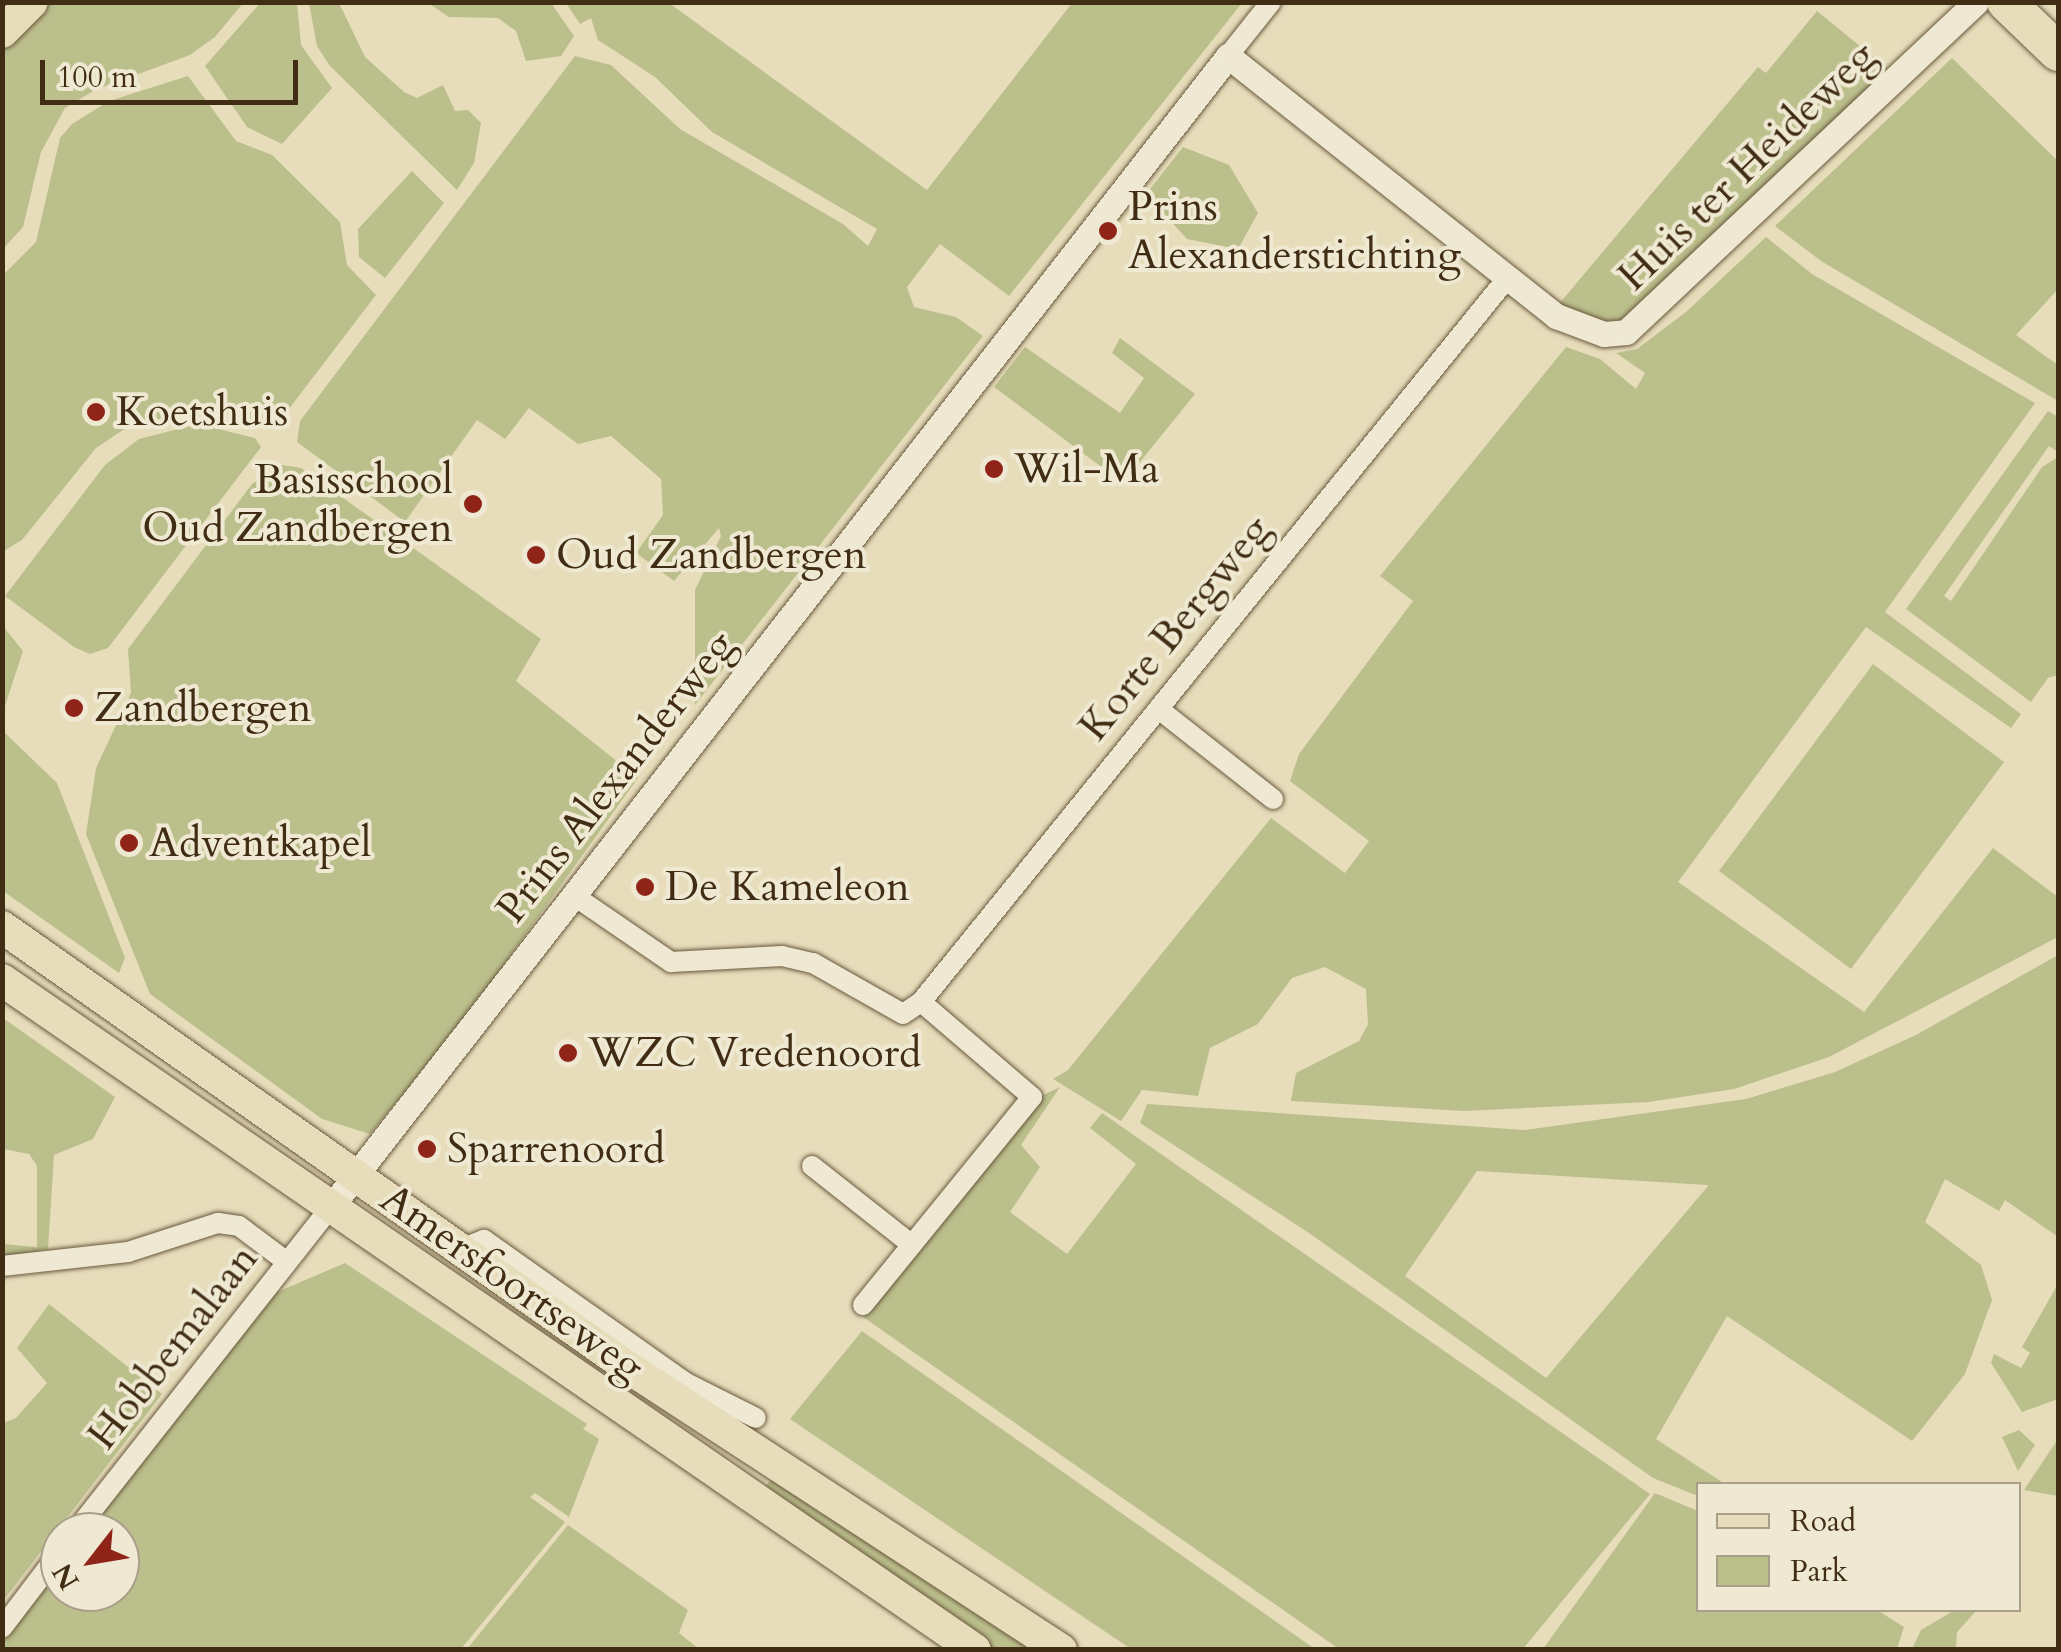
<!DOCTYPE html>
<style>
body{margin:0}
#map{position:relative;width:2061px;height:1652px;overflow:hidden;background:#e7ddbb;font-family:Cardo,serif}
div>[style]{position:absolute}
.green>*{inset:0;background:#bbbf8c}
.roads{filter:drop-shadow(0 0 2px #6a593e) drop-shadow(0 0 2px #6a593e)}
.minor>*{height:20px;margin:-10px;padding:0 10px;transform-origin:10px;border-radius:10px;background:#efe9d3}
.tertiary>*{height:25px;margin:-12.5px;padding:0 12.5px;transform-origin:12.5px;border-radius:12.5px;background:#efe9d3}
.primary>*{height:32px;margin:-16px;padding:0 16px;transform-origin:16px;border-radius:16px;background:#e7ddbb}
.motorway>*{height:38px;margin:-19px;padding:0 19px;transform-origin:19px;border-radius:19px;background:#e7ddbb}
.dots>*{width:28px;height:28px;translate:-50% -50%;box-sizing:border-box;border:5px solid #efe9d3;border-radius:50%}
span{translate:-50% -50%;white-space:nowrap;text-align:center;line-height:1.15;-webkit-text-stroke:8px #efe9d3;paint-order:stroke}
.street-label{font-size:42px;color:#412d14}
.poi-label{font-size:42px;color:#412d14}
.left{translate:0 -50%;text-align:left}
.right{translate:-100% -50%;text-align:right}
.frame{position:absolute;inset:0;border:5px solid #412d14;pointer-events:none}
.legend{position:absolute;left:1696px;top:1482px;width:325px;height:130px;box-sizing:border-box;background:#efe9d3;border:2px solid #a99e87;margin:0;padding:12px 18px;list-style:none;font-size:30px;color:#412d14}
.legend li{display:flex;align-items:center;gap:20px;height:50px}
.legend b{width:50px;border:2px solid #a99e87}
.north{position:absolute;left:40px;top:1512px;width:100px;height:100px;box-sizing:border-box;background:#efe9d3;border:2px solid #a99e87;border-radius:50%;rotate:239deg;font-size:28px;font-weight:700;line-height:40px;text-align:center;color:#412d14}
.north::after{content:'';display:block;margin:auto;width:35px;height:45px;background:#8f2418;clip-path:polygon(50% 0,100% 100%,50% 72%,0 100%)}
.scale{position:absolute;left:40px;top:60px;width:258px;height:45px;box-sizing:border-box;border:5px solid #412d14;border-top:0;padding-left:12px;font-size:30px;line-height:35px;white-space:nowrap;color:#412d14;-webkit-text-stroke:8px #efe9d3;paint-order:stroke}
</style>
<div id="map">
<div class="green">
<i style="clip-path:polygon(261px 2px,297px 3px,301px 45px,332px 88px,282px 144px,247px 127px,205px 66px)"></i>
<i style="clip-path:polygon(48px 3px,243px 3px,215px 37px,190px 55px,95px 90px,65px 108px,41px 152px,23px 227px,3px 249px,3px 50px)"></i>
<i style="clip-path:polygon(309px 3px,339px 3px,365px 57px,404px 92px,417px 98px,443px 85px,455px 111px,468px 110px,481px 123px,474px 163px,457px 190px,330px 66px,317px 46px)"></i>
<i style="clip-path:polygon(428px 3px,551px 3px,574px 36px,561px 56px,526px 61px,516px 31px,498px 18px,449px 17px)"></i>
<i style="clip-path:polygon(566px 3px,669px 3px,927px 190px,1072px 3px,1242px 3px,1009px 296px,940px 244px,907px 287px,914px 307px,956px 317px,983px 336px,695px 705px,695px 590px,721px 536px,719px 528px,674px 581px,636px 553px,663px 515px,661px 479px,611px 436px,578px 444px,529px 408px,505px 439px,477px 420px,405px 522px,297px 442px,300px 421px,575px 56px,611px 65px,680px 129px,843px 224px,868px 246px,877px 229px,712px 132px,655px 77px,598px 40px,591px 18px,580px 24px)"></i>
<i style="clip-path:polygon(1817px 11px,1893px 73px,1627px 322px,1607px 325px,1559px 304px,1758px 67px,1766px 73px)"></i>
<i style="clip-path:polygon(1952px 58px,2058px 161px,2058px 289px,2016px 335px,2058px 365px,2058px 401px,1821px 261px,1775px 226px)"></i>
<i style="clip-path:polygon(188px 76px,236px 141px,272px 155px,340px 222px,347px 265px,376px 295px,275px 427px,205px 409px,129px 426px,96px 448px,22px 540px,4px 551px,3px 275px,36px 242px,60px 138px,72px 124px,109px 101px)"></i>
<i style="clip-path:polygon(1183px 147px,1229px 165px,1258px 213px,1238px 249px,1187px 239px,1146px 194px)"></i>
<i style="clip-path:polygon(412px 171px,444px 203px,385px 278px,359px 257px,358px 229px)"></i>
<i style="clip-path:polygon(1766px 237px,1812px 274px,2035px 403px,1885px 612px,2021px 714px,2011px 728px,1866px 627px,1678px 882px,1864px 1012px,1993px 848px,2058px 897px,2058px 937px,1829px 1057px,1734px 1089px,1649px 1102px,1465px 1111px,1291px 1101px,1296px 1073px,1359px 1041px,1368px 1024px,1366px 989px,1325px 967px,1292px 978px,1258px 1024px,1210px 1048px,1198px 1096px,1142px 1090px,1121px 1121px,1053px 1079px,1068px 1070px,1271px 818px,1345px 873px,1369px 841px,1290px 781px,1299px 754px,1413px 601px,1380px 576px,1566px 347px,1600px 359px,1636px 389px,1645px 373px,1616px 353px,1637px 349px,1686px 312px)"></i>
<i style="clip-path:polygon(1120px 338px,1195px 394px,1123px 483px,994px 387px,1025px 347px,1120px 413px,1144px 378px,1112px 353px)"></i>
<i style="clip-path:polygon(2048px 411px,2058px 417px,2058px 452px,2049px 446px,1944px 596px,1951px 601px,2042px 467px,2058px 457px,2058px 675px,2048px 678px,2031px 702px,1906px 609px)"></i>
<i style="clip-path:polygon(198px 424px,255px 438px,261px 447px,108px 648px,90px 654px,74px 647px,5px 596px,105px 465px,139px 439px)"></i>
<i style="clip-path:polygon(282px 465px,301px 468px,541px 639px,516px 681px,638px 778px,463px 1021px,370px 1134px,322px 1119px,150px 994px,86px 834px,96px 768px,131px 693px,128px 649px,252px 484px)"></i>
<i style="clip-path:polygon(3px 626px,23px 651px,3px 712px)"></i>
<i style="clip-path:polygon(1873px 664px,2004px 762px,1851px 969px,1719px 871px)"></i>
<i style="clip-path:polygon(3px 731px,57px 783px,125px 958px,119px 973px,3px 891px)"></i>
<i style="clip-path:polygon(evenodd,2058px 955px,2058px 1237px,2005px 1200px,1999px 1211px,1945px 1179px,1925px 1222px,1981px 1265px,1992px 1300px,1965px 1374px,1912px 1441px,1727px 1316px,1656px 1439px,1725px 1484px,1698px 1484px,1698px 1496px,1653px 1478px,1309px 1233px,1140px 1123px,1147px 1104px,1525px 1130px,1746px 1099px,1835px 1072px,1916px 1035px,2058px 955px,1477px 1171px,1707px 1185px,1708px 1186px,1546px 1378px,1405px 1276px,1477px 1171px)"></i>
<i style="clip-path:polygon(3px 1018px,115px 1097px,93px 1139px,54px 1155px,48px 1249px,3px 1257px,3px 1244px,37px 1247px,37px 1166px,29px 1154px,3px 1149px)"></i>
<i style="clip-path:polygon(1060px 1087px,1021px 1145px,1040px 1167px,1010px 1212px,1067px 1254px,1136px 1164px,1090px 1128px,1102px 1113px,1650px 1494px,1523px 1649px,1339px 1649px,863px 1317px,1026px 1103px)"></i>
<i style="clip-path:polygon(345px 1263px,587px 1424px,583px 1429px,599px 1439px,569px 1517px,535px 1493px,530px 1497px,565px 1522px,461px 1649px,3px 1650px,2px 1636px,60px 1561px,60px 1592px,120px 1592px,120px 1532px,82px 1532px,275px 1293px)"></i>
<i style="clip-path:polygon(2058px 1284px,2058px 1399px,2022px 1412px,1991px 1363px,1994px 1354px,2021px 1368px,2030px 1353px,2022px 1347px)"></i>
<i style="clip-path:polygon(49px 1304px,162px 1394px,3px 1601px,3px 1423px,16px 1418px,47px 1383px,17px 1348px)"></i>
<i style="clip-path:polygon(862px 1331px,1315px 1649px,1131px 1649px,790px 1419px)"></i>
<i style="clip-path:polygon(2019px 1430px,2035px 1445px,2018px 1471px,2002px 1437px)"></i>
<i style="clip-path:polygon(2058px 1439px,2058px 1496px,2024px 1490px)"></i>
<i style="clip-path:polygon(773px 1476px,1045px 1649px,992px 1649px,922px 1605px,760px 1495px)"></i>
<i style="clip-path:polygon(1655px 1493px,1698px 1511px,1698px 1610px,1877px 1610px,1904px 1627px,1897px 1649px,1543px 1649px)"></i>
<i style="clip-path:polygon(568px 1525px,688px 1610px,679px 1633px,699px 1649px,467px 1649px)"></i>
<i style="clip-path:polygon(1955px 1610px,1977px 1610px,1957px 1632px,1956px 1649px,1912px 1649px,1921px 1630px)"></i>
</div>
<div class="roads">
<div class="minor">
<i style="left:1228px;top:56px;width:69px;rotate:-51.5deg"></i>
<i style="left:1160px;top:710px;width:144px;rotate:38.2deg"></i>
<i style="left:573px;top:895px;width:119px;rotate:34.4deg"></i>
<i style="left:671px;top:962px;width:111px;rotate:-3.1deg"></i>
<i style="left:782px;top:956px;width:32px;rotate:13deg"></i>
<i style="left:813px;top:963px;width:103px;rotate:29.5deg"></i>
<i style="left:903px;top:1014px;width:22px;rotate:-34deg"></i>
<i style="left:921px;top:1002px;width:933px;rotate:-51deg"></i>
<i style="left:812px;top:1166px;width:127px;rotate:38.3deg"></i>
<i style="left:459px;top:1250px;width:27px;rotate:-22deg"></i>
<i style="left:484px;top:1240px;width:247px;rotate:35.3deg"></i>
<i style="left:686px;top:1383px;width:78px;rotate:26.6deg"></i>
<i style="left:2px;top:1266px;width:127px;rotate:-6.3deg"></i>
<i style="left:128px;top:1252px;width:95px;rotate:-17.9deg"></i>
<i style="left:218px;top:1223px;width:21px;rotate:8deg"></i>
<i style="left:239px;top:1226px;width:60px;rotate:36.9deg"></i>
<i style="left:863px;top:1305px;width:268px;rotate:-50.9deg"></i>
<i style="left:1032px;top:1097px;width:146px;rotate:-139.4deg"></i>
<i style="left:75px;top:1532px;width:412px;rotate:-51.8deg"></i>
<i style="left:2px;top:1628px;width:96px;rotate:-52.7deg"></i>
</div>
<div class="tertiary">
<i style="left:330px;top:1208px;width:1461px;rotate:-52.06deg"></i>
<i style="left:1228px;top:56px;width:419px;rotate:38.4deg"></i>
<i style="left:1556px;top:316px;width:51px;rotate:20.6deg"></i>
<i style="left:1604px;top:334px;width:22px;rotate:-5deg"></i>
<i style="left:1626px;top:332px;width:481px;rotate:-43.3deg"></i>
</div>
<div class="primary">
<i style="left:2px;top:32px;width:42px;rotate:-45deg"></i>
<i style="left:2px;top:927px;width:759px;rotate:35.13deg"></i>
<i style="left:623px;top:1364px;width:523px;rotate:33.14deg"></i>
<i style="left:2px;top:980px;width:1181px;rotate:34.55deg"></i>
</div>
<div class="motorway">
<i style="left:2006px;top:2px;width:72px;rotate:43.9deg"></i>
</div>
</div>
<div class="dots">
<i style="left:1108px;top:231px;background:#8f2418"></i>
<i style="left:96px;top:412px;background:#8f2418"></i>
<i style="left:994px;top:469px;background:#8f2418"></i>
<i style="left:473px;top:504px;background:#8f2418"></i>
<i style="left:536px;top:555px;background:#8f2418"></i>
<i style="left:74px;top:708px;background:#8f2418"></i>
<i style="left:129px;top:843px;background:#8f2418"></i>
<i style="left:645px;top:887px;background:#8f2418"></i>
<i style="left:568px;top:1053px;background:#8f2418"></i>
<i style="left:427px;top:1149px;background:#8f2418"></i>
</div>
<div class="street-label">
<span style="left:1747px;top:166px;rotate:-44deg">Huis ter Heideweg</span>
<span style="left:1175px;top:628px;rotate:-51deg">Korte Bergweg</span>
<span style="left:616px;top:777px;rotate:-52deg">Prins Alexanderweg</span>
<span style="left:512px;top:1283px;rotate:35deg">Amersfoortseweg</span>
<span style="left:173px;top:1347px;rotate:-52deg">Hobbemalaan</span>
</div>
<div class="poi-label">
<span class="left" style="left:1128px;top:231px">Prins<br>Alexanderstichting</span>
<span class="left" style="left:116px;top:412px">Koetshuis</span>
<span class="left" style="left:1014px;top:469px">Wil-Ma</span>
<span class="right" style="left:453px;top:504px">Basisschool<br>Oud Zandbergen</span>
<span class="left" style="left:556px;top:555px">Oud Zandbergen</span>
<span class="left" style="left:94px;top:708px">Zandbergen</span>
<span class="left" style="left:149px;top:843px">Adventkapel</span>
<span class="left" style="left:665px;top:887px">De Kameleon</span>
<span class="left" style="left:588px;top:1053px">WZC Vredenoord</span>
<span class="left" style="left:447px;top:1149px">Sparrenoord</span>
</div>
<div class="frame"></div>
<ul class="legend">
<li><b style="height:12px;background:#e7ddbb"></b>Road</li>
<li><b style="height:28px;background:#bbbf8c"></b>Park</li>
</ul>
<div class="north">N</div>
<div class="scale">100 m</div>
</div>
